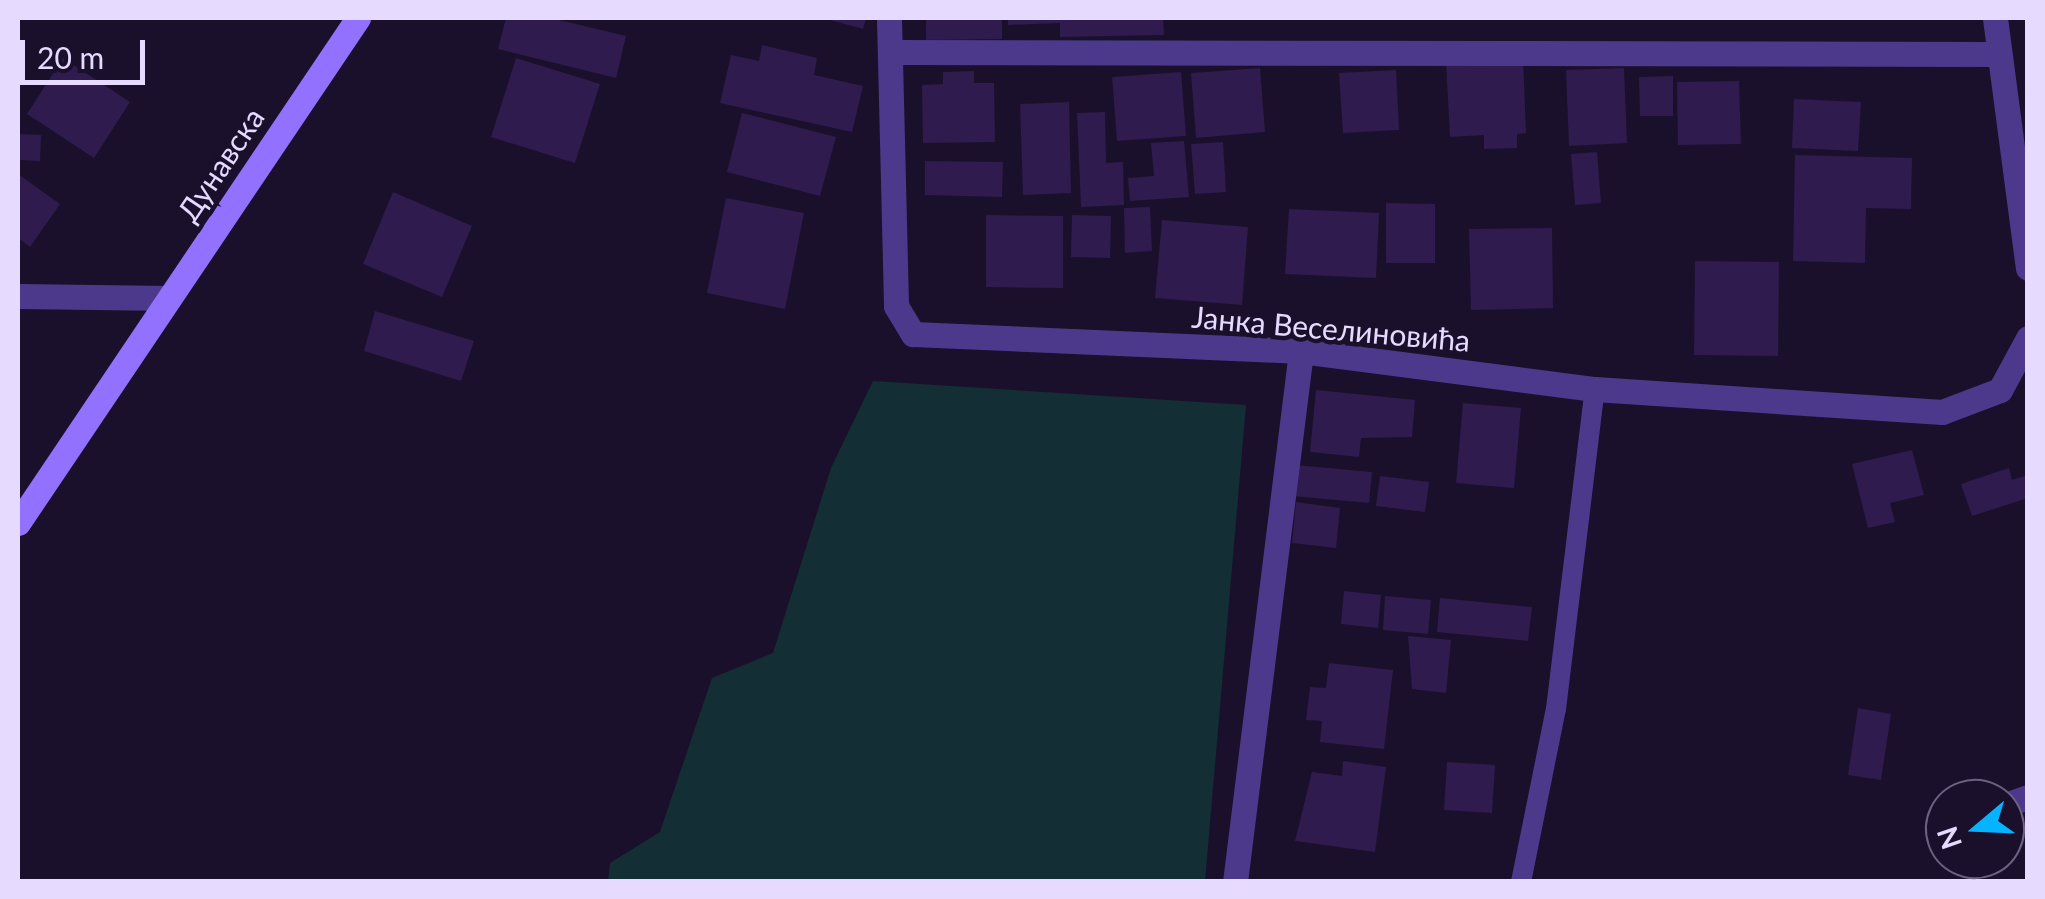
<!DOCTYPE html>
<meta charset="utf-8">
<style>
body{margin:0}
#map{position:relative;width:2045px;height:899px;overflow:hidden;background:#1a102b;font-family:Lato,sans-serif}
div>[style]{position:absolute}
.green>*{inset:0;background:#132f35}
.building>*{inset:0;background:#2f1b4d}
.lane>*{height:20px;margin:-10px;padding:0 10px;transform-origin:10px;border-radius:10px;background:#4d398c}
.street>*{height:25px;margin:-12.5px;padding:0 12.5px;transform-origin:12.5px;border-radius:12.5px;background:#4d398c}
.secondary>*{height:25px;margin:-12.5px;padding:0 12.5px;transform-origin:12.5px;border-radius:12.5px;background:#9271ff}
span{translate:-50% -50%;white-space:nowrap;text-align:center;line-height:1.15;-webkit-text-stroke:9px #1a102b;paint-order:stroke}
.street-label{font-size:30px;color:#e6daff}
.frame{position:absolute;inset:0;border:20px solid #e6daff;pointer-events:none}
.north{position:absolute;left:1925px;top:779px;width:100px;height:100px;box-sizing:border-box;background:#1a102b;border:2px solid #6c6180;border-radius:50%;rotate:251deg;font-size:28px;font-weight:700;line-height:40px;text-align:center;color:#e6daff}
.north::after{content:'';display:block;margin:auto;width:35px;height:45px;background:#06b3ff;clip-path:polygon(50% 0,100% 100%,50% 72%,0 100%)}
.scale{position:absolute;left:20px;top:40px;width:125px;height:45px;box-sizing:border-box;border:5px solid #e6daff;border-top:0;padding-left:12px;font-size:30px;line-height:35px;white-space:nowrap;color:#e6daff;-webkit-text-stroke:8px #1a102b;paint-order:stroke}
</style>
<div id="map">
<div class="green">
<i style="clip-path:polygon(873px 381px,1246px 405px,1205px 881px,608px 881px,610px 863px,660px 832px,712px 678px,773px 653px,831px 468px)"></i>
</div>
<div class="building">
<i style="clip-path:polygon(506px 18px,551px 18px,626px 36px,616px 78px,498px 49px)"></i>
<i style="clip-path:polygon(823px 18px,866px 18px,863px 29px)"></i>
<i style="clip-path:polygon(926px 18px,1002px 18px,1002px 39px,926px 40px)"></i>
<i style="clip-path:polygon(1008px 18px,1163px 18px,1164px 35px,1060px 37px,1060px 23px,1008px 25px)"></i>
<i style="clip-path:polygon(762px 45px,817px 58px,814px 75px,863px 86px,852px 132px,720px 103px,731px 55px,759px 61px)"></i>
<i style="clip-path:polygon(63px 58px,130px 102px,94px 158px,27px 114px)"></i>
<i style="clip-path:polygon(516px 58px,600px 84px,575px 163px,491px 137px)"></i>
<i style="clip-path:polygon(1523px 59px,1526px 133px,1517px 134px,1517px 148px,1484px 149px,1484px 135px,1450px 137px,1446px 62px)"></i>
<i style="clip-path:polygon(1260px 68px,1265px 132px,1196px 138px,1191px 73px)"></i>
<i style="clip-path:polygon(1624px 68px,1627px 143px,1569px 146px,1566px 70px)"></i>
<i style="clip-path:polygon(1396px 70px,1399px 130px,1343px 133px,1339px 73px)"></i>
<i style="clip-path:polygon(974px 71px,974px 83px,994px 83px,995px 142px,923px 143px,922px 85px,943px 84px,943px 72px)"></i>
<i style="clip-path:polygon(1181px 72px,1186px 136px,1117px 141px,1112px 77px)"></i>
<i style="clip-path:polygon(1673px 76px,1673px 116px,1640px 116px,1639px 77px)"></i>
<i style="clip-path:polygon(1739px 81px,1741px 144px,1678px 145px,1677px 82px)"></i>
<i style="clip-path:polygon(1794px 99px,1861px 102px,1858px 151px,1792px 148px)"></i>
<i style="clip-path:polygon(1069px 102px,1071px 193px,1023px 195px,1020px 104px)"></i>
<i style="clip-path:polygon(1105px 112px,1106px 163px,1123px 162px,1124px 205px,1081px 207px,1077px 113px)"></i>
<i style="clip-path:polygon(742px 113px,836px 137px,820px 196px,727px 172px)"></i>
<i style="clip-path:polygon(18px 134px,41px 135px,40px 161px,18px 160px)"></i>
<i style="clip-path:polygon(1184px 141px,1189px 197px,1130px 201px,1128px 178px,1154px 176px,1151px 143px)"></i>
<i style="clip-path:polygon(1223px 142px,1226px 192px,1195px 194px,1191px 144px)"></i>
<i style="clip-path:polygon(1597px 152px,1601px 203px,1575px 205px,1571px 154px)"></i>
<i style="clip-path:polygon(1795px 155px,1912px 158px,1911px 209px,1866px 208px,1865px 263px,1793px 261px)"></i>
<i style="clip-path:polygon(925px 161px,1003px 162px,1002px 197px,925px 195px)"></i>
<i style="clip-path:polygon(18px 174px,60px 204px,30px 247px,18px 238px)"></i>
<i style="clip-path:polygon(393px 192px,472px 226px,442px 297px,363px 264px)"></i>
<i style="clip-path:polygon(726px 198px,804px 213px,785px 309px,707px 293px)"></i>
<i style="clip-path:polygon(1386px 203px,1435px 204px,1435px 263px,1386px 263px)"></i>
<i style="clip-path:polygon(1150px 207px,1152px 251px,1125px 253px,1124px 208px)"></i>
<i style="clip-path:polygon(1289px 209px,1379px 213px,1376px 278px,1285px 274px)"></i>
<i style="clip-path:polygon(986px 215px,1063px 216px,1063px 288px,986px 287px)"></i>
<i style="clip-path:polygon(1072px 215px,1111px 216px,1110px 258px,1071px 257px)"></i>
<i style="clip-path:polygon(1162px 220px,1248px 227px,1242px 305px,1155px 298px)"></i>
<i style="clip-path:polygon(1552px 228px,1553px 308px,1471px 310px,1469px 229px)"></i>
<i style="clip-path:polygon(1695px 261px,1779px 262px,1778px 356px,1694px 355px)"></i>
<i style="clip-path:polygon(375px 311px,474px 341px,461px 381px,364px 351px)"></i>
<i style="clip-path:polygon(1316px 390px,1415px 400px,1412px 437px,1361px 438px,1359px 457px,1310px 452px)"></i>
<i style="clip-path:polygon(1463px 403px,1521px 408px,1514px 488px,1456px 483px)"></i>
<i style="clip-path:polygon(1912px 450px,1924px 495px,1890px 503px,1895px 522px,1868px 528px,1852px 464px)"></i>
<i style="clip-path:polygon(1295px 465px,1372px 472px,1369px 503px,1293px 496px)"></i>
<i style="clip-path:polygon(2009px 468px,2012px 480px,2028px 475px,2028px 498px,1972px 516px,1961px 484px)"></i>
<i style="clip-path:polygon(1380px 476px,1429px 482px,1425px 512px,1376px 506px)"></i>
<i style="clip-path:polygon(1296px 502px,1340px 508px,1336px 548px,1292px 543px)"></i>
<i style="clip-path:polygon(1344px 591px,1381px 595px,1378px 628px,1341px 624px)"></i>
<i style="clip-path:polygon(1385px 596px,1431px 600px,1428px 634px,1383px 630px)"></i>
<i style="clip-path:polygon(1440px 598px,1532px 607px,1528px 641px,1437px 632px)"></i>
<i style="clip-path:polygon(1408px 636px,1451px 640px,1446px 693px,1412px 689px)"></i>
<i style="clip-path:polygon(1329px 663px,1393px 670px,1384px 749px,1320px 742px,1322px 721px,1306px 720px,1310px 687px,1326px 688px)"></i>
<i style="clip-path:polygon(1858px 708px,1891px 714px,1881px 780px,1848px 775px)"></i>
<i style="clip-path:polygon(1343px 761px,1386px 767px,1375px 852px,1295px 841px,1312px 772px,1342px 776px)"></i>
<i style="clip-path:polygon(1447px 762px,1495px 765px,1492px 813px,1444px 810px)"></i>
</div>
<div class="lane">
<i style="left:1521px;top:882px;width:177px;rotate:-78.6deg"></i>
<i style="left:1556px;top:709px;width:322px;rotate:-83.1deg"></i>
</div>
<div class="street">
<i style="left:889px;top:18px;width:288px;rotate:88.6deg"></i>
<i style="left:896px;top:306px;width:33px;rotate:59deg"></i>
<i style="left:913px;top:334px;width:388px;rotate:2.5deg"></i>
<i style="left:1301px;top:351px;width:296px;rotate:7.4deg"></i>
<i style="left:1595px;top:389px;width:348px;rotate:3.8deg"></i>
<i style="left:1942px;top:412px;width:62px;rotate:-20.8deg"></i>
<i style="left:2000px;top:390px;width:59px;rotate:-61.7deg"></i>
<i style="left:1995px;top:18px;width:252px;rotate:82.5deg"></i>
<i style="left:890px;top:52px;width:1108px;rotate:0.1deg"></i>
<i style="left:18px;top:296px;width:151px;rotate:0.8deg"></i>
<i style="left:2005px;top:805px;width:24px;rotate:-19deg"></i>
<i style="left:1235px;top:882px;width:535px;rotate:-82.91deg"></i>
</div>
<div class="secondary">
<i style="left:18px;top:523px;width:609px;rotate:-56.05deg"></i>
</div>
<div class="street-label">
<span style="left:220px;top:164px;rotate:-56deg">Дунавска</span>
<span style="left:1331px;top:328px;rotate:5deg">Јанка Веселиновића</span>
</div>
<div class="frame"></div>
<div class="north">N</div>
<div class="scale">20 m</div>
</div>
